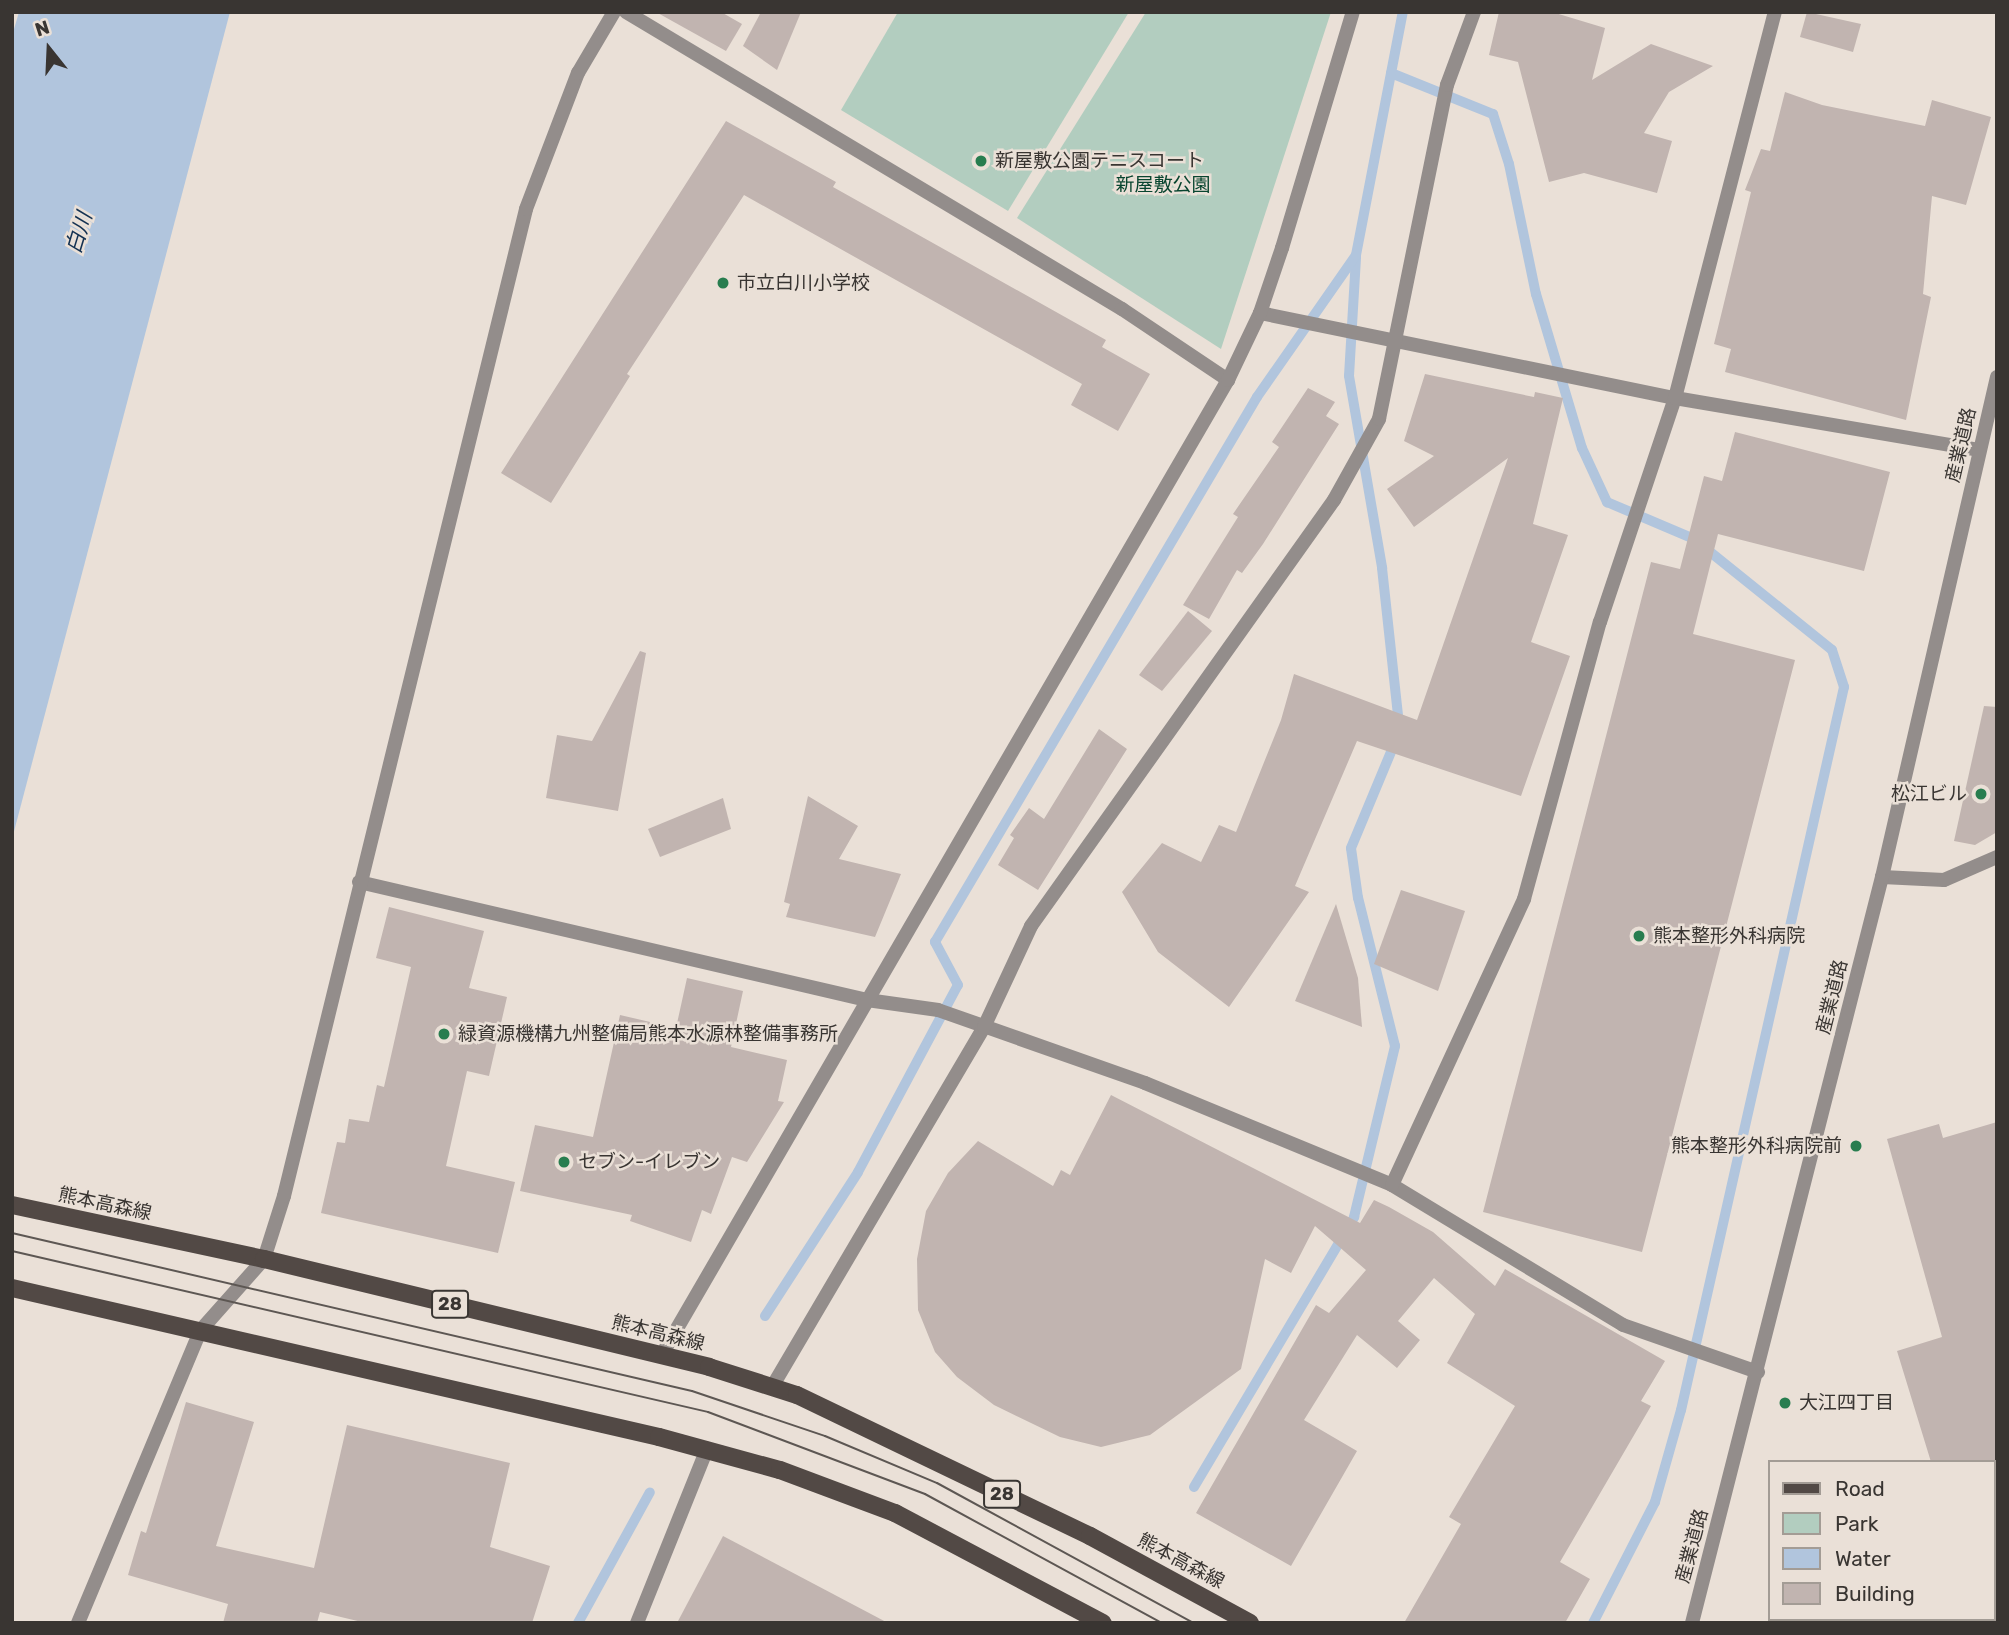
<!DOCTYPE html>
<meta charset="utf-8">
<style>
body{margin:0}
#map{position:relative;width:2009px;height:1635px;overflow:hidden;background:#eae0d7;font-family:Rubik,"Noto Sans JP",sans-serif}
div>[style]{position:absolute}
.green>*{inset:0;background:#b2cdbf}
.water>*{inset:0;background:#b1c5dd}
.stream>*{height:10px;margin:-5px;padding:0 5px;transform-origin:5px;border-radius:5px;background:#b1c5dd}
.building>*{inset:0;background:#c1b4b0}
.minor>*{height:14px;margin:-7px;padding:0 7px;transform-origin:7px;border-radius:7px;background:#938d8b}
.tertiary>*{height:14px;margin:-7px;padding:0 7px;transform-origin:7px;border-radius:7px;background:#938d8b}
.primary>*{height:18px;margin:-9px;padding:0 9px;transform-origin:9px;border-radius:9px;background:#524945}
.tram>*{height:2px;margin:-1px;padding:0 1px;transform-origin:1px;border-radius:1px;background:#5d5753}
.dots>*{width:19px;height:19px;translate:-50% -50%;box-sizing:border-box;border:4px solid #eae0d7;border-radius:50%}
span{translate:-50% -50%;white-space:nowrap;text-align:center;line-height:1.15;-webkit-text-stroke:5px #eae0d7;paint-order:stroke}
.shield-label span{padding:2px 5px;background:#eae0d7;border:2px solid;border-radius:5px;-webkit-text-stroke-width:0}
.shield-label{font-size:18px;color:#393532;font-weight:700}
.poi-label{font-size:19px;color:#393532}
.left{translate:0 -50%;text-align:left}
.right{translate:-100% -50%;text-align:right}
.park-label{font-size:19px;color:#08452f}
.street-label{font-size:19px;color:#393532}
.water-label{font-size:21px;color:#133152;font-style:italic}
.frame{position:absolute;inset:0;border:14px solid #393532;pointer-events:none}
.legend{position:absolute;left:1768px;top:1460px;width:228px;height:161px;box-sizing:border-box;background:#eae0d7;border:2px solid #a39c95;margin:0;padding:9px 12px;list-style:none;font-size:21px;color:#393532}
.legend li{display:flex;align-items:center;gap:14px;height:35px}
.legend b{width:35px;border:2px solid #a39c95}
.north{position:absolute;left:14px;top:14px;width:70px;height:70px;-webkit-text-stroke:5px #eae0d7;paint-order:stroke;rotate:342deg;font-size:19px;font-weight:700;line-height:28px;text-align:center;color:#393532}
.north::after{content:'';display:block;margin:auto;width:24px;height:32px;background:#393532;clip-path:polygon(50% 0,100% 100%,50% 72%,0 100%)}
</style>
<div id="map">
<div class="green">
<i style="clip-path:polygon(898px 12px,1129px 12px,1008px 211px,841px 110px)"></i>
<i style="clip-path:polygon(1146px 12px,1331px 12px,1221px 349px,1017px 218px)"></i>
</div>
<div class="water">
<i style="clip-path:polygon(19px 12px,230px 12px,12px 839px,12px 36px)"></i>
</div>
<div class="stream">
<i style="left:1391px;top:73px;width:110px;rotate:21.9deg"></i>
<i style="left:1493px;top:114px;width:52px;rotate:72.3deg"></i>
<i style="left:1509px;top:164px;width:133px;rotate:78.3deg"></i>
<i style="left:1536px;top:294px;width:161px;rotate:73.4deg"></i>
<i style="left:1582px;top:448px;width:60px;rotate:65.2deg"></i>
<i style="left:1607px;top:502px;width:95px;rotate:23deg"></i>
<i style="left:1694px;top:539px;width:177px;rotate:38.8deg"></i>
<i style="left:1832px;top:650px;width:39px;rotate:72deg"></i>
<i style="left:1844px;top:687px;width:741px;rotate:102.7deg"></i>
<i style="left:1681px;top:1410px;width:96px;rotate:105.8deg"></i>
<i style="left:1655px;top:1502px;width:136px;rotate:117.1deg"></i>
<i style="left:1356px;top:258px;width:118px;rotate:93.4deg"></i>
<i style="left:1349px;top:376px;width:195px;rotate:80.2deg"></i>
<i style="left:1382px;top:568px;width:157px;rotate:83.8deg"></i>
<i style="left:765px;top:1316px;width:171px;rotate:-57.1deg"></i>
<i style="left:858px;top:1172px;width:212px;rotate:-61.9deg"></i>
<i style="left:958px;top:985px;width:49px;rotate:-118.1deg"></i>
<i style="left:935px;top:942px;width:633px;rotate:-59.42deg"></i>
<i style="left:1257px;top:397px;width:173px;rotate:-55.1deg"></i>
<i style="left:1356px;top:255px;width:248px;rotate:-79.1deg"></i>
<i style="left:1194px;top:1487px;width:314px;rotate:-59.3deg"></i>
<i style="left:1354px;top:1217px;width:176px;rotate:-76.5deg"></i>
<i style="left:1395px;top:1046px;width:153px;rotate:-104deg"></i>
<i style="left:1358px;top:898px;width:50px;rotate:-98deg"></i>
<i style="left:1351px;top:848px;width:117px;rotate:-67.4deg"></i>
<i style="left:578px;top:1623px;width:149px;rotate:-61.2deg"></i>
</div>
<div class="building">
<i style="clip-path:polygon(656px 12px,721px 12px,742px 24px,726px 51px)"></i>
<i style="clip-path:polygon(761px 12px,801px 12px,777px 70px,743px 46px)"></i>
<i style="clip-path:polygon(1499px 12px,1552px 12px,1605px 28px,1592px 80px,1651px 44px,1713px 66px,1669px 92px,1644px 133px,1672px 141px,1657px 193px,1584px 173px,1549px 182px,1518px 62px,1489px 55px)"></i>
<i style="clip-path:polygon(1807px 12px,1861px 24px,1853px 52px,1800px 37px)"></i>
<i style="clip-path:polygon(1785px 92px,1822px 105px,1925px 126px,1932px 100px,1991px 117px,1966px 205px,1932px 196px,1923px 294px,1931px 297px,1906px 420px,1725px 372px,1731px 349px,1714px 344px,1751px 192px,1745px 190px,1761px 149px,1770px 151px)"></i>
<i style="clip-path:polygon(726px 121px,836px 182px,833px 187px,1106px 340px,1102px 347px,1150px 374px,1118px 431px,1071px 405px,1082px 384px,744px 195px,627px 374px,630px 376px,551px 503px,501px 473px)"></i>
<i style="clip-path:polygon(1425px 374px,1534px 397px,1535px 392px,1563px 398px,1533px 524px,1568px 535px,1531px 642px,1570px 656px,1521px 796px,1357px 741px,1295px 886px,1309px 892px,1229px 1007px,1158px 952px,1122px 892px,1162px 843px,1201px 862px,1219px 825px,1236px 832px,1281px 720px,1294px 674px,1417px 720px,1508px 458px,1414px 527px,1387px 489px,1434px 456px,1404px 441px)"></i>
<i style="clip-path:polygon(1308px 388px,1335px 402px,1326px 416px,1339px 424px,1263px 544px,1242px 573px,1237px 570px,1209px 619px,1183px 605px,1238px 517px,1233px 514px,1279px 447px,1272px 442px)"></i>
<i style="clip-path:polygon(1735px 432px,1890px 472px,1864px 571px,1718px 534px,1693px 634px,1795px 660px,1642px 1252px,1483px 1212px,1651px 562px,1680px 569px,1704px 476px,1722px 481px)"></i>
<i style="clip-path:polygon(1188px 611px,1212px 631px,1162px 691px,1139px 675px)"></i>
<i style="clip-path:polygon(640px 651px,646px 653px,618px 811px,546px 798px,557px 735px,592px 741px)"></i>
<i style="clip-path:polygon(1984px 706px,1997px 707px,1997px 832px,1975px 845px,1954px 841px)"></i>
<i style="clip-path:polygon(1099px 729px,1127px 749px,1038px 890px,998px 865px,1014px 838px,1010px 835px,1029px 808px,1044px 819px)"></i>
<i style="clip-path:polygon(808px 796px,858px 826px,839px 859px,901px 874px,875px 937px,786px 917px,790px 904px,784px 902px)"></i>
<i style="clip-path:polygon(723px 798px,731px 829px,660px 857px,648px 829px)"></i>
<i style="clip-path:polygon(1401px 890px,1465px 911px,1438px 991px,1374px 964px)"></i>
<i style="clip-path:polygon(1336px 904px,1358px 978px,1362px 1027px,1295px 1001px)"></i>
<i style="clip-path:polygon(389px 907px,484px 931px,469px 988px,507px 997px,489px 1076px,467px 1071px,446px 1166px,515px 1182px,498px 1253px,321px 1213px,337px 1142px,345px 1143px,349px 1119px,369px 1122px,377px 1085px,384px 1087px,411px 967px,376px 958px)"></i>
<i style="clip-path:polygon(687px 978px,743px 991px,731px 1047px,787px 1060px,778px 1101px,784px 1102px,747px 1162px,732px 1157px,711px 1214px,702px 1210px,691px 1242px,630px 1221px,632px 1215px,520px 1191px,535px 1125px,593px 1137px,620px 1015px,676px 1028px)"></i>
<i style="clip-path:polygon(1111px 1095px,1360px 1223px,1374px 1200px,1389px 1207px,1433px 1232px,1495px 1286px,1505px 1269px,1665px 1361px,1641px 1401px,1651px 1406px,1560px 1562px,1590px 1579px,1565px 1623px,1404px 1623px,1461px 1524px,1449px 1517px,1515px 1406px,1447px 1363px,1475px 1314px,1434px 1278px,1398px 1321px,1420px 1340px,1397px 1368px,1357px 1335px,1304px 1420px,1357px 1451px,1291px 1566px,1196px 1513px,1316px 1305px,1329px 1313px,1366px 1270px,1315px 1226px,1291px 1273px,1265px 1259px,1241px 1369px,1150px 1435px,1101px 1447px,1060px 1437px,994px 1405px,957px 1377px,935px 1352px,918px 1310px,917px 1259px,926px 1211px,948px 1173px,978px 1141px,1053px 1186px,1061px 1170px,1070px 1175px)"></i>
<i style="clip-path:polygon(1997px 1122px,1997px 1462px,1931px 1462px,1897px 1351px,1942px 1337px,1887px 1139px,1939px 1124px,1943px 1138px)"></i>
<i style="clip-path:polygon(186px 1402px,254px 1422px,216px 1546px,314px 1568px,347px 1425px,510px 1463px,490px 1547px,550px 1566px,532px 1623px,366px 1623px,320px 1612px,317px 1623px,223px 1623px,228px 1604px,128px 1575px,141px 1531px,146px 1533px)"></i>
<i style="clip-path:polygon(723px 1536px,888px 1623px,677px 1623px)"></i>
</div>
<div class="minor">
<i style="left:626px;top:12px;width:578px;rotate:30.91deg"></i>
<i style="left:1122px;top:309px;width:128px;rotate:33.8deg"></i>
<i style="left:1260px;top:313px;width:424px;rotate:11.6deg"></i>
<i style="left:1675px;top:398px;width:308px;rotate:9.7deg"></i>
<i style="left:1882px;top:877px;width:62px;rotate:2.8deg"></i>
<i style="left:1944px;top:880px;width:58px;rotate:-23.5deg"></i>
<i style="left:359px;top:882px;width:522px;rotate:13.08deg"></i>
<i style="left:867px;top:1000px;width:72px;rotate:8deg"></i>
<i style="left:938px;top:1010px;width:219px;rotate:19.4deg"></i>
<i style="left:1145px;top:1083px;width:267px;rotate:22.4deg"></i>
<i style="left:1392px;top:1185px;width:270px;rotate:31.2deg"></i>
<i style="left:1623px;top:1325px;width:143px;rotate:19.2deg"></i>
<i style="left:1392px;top:1185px;width:315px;rotate:-65.2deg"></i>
<i style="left:1524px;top:899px;width:287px;rotate:-74.7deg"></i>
<i style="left:1600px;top:622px;width:236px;rotate:-71.5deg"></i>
<i style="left:1675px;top:398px;width:399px;rotate:-75.5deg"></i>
<i style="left:661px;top:1356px;width:1129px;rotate:-59.85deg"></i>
<i style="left:1228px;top:380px;width:74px;rotate:-64.5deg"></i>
<i style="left:1260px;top:313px;width:69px;rotate:-71.3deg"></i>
<i style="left:1282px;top:248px;width:246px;rotate:-73.3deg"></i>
<i style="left:772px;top:1387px;width:418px;rotate:-59.5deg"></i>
<i style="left:984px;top:1027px;width:111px;rotate:-65deg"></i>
<i style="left:1031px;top:926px;width:523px;rotate:-54.58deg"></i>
<i style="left:1334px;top:500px;width:93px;rotate:-60.9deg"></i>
<i style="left:1379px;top:419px;width:341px;rotate:-78.5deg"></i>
<i style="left:1447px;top:85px;width:78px;rotate:-69.7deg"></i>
<i style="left:78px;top:1623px;width:316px;rotate:-67.3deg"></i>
<i style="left:200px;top:1331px;width:96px;rotate:-48.4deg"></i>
<i style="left:264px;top:1259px;width:66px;rotate:-72.4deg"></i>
<i style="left:284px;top:1196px;width:1016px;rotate:-76.22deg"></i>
<i style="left:526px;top:209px;width:146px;rotate:-69.1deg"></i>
<i style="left:578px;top:73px;width:71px;rotate:-59.5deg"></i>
<i style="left:637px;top:1623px;width:188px;rotate:-68.1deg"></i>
</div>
<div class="tertiary">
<i style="left:1692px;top:1623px;width:770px;rotate:-75.71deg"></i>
<i style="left:1882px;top:877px;width:513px;rotate:-77.05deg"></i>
</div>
<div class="primary">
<i style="left:12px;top:1205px;width:258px;rotate:12.1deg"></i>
<i style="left:264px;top:1259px;width:458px;rotate:13.6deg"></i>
<i style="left:709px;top:1367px;width:92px;rotate:17.7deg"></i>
<i style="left:797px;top:1395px;width:325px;rotate:25.7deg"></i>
<i style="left:1090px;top:1536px;width:182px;rotate:28.5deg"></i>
<i style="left:12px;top:1288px;width:664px;rotate:12.97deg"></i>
<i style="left:659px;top:1437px;width:125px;rotate:15.3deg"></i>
<i style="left:780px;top:1470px;width:123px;rotate:20.5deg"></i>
<i style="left:895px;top:1513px;width:235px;rotate:27.9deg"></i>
</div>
<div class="tram">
<i style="left:12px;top:1233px;width:698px;rotate:13.08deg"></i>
<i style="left:692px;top:1391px;width:140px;rotate:18.7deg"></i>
<i style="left:825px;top:1436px;width:121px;rotate:22.8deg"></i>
<i style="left:937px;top:1483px;width:293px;rotate:28.6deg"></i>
<i style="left:12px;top:1251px;width:714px;rotate:13.02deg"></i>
<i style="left:708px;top:1412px;width:232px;rotate:20.7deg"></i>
<i style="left:925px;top:1494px;width:270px;rotate:28.6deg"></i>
</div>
<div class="dots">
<i style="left:981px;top:161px;background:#287d4f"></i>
<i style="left:723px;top:283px;background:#287d4f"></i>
<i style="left:1981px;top:794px;background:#287d4f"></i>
<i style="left:1639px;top:936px;background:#287d4f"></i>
<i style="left:444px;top:1034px;background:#287d4f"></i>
<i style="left:1856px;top:1146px;background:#287d4f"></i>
<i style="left:564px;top:1162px;background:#287d4f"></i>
<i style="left:1785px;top:1403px;background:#287d4f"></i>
</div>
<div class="shield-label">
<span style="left:450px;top:1304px">28</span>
<span style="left:1002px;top:1494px">28</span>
</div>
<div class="poi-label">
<span class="left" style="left:995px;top:161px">新屋敷公園テニスコート</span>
<span class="left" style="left:737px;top:283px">市立白川小学校</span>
<span class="right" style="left:1967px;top:794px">松江ビル</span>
<span class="left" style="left:1653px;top:936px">熊本整形外科病院</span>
<span class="left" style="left:458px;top:1034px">緑資源機構九州整備局熊本水源林整備事務所</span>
<span class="right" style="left:1842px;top:1146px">熊本整形外科病院前</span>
<span class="left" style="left:578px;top:1162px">セブン-イレブン</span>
<span class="left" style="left:1799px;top:1403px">大江四丁目</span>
</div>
<div class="park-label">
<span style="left:1163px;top:185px">新屋敷公園</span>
</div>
<div class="street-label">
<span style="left:1961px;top:445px;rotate:-77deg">産業道路</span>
<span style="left:1832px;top:997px;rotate:-76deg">産業道路</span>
<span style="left:105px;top:1204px;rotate:12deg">熊本高森線</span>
<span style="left:658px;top:1333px;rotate:14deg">熊本高森線</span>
<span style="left:1692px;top:1546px;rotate:-75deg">産業道路</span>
<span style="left:1181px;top:1561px;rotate:28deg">熊本高森線</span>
</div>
<div class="water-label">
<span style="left:79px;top:233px;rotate:-73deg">白川</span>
</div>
<div class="frame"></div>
<ul class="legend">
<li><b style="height:9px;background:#524945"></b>Road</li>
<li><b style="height:19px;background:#b2cdbf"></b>Park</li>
<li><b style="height:19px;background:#b1c5dd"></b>Water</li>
<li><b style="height:19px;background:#c1b4b0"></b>Building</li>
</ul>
<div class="north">N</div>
</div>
